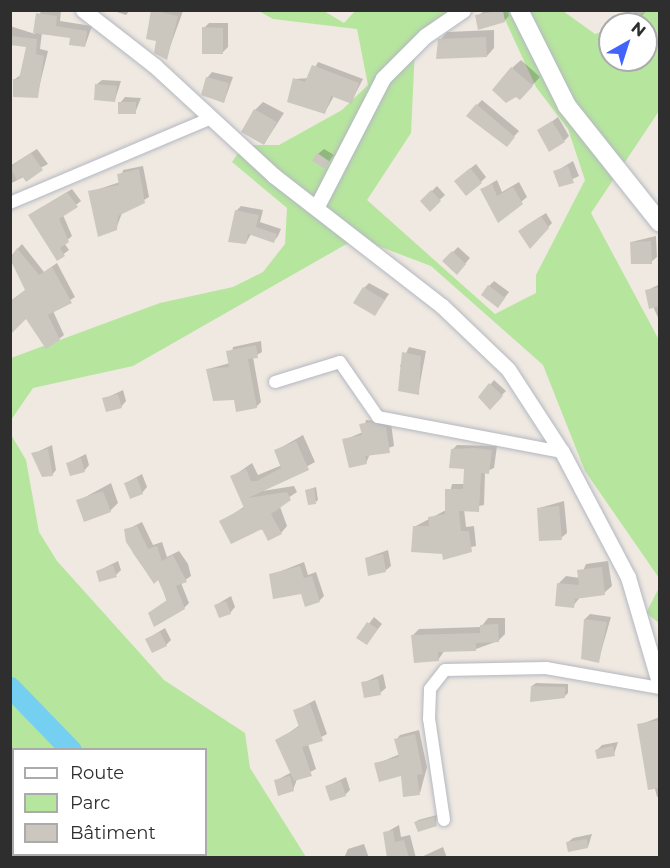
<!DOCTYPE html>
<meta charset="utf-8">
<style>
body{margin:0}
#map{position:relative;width:670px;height:868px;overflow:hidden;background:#efe9e1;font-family:Montserrat,sans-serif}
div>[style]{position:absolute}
.green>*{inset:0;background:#b6e59e}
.shadow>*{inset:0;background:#0003}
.river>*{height:21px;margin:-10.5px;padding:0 10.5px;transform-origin:10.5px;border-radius:10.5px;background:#75cff0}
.building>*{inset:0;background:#cbc7bf}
.roads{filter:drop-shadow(0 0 2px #b4b7c1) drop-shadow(0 0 2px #b4b7c1)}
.minor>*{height:12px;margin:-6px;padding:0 6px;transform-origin:6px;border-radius:6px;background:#fff}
.tertiary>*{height:15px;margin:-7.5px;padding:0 7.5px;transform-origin:7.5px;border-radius:7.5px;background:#fff}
.secondary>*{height:18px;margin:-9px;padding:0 9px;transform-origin:9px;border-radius:9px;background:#fff}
span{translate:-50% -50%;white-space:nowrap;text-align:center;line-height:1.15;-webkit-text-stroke:4.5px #fff;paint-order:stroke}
.frame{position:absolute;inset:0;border:12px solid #2e2e2e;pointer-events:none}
.legend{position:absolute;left:12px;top:748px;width:195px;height:108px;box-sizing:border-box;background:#fff;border:2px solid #ababab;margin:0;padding:8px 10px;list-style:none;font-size:18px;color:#2e2e2e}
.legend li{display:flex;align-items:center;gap:12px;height:30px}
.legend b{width:30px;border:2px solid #ababab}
.north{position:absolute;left:598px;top:12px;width:60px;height:60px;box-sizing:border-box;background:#fff;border:2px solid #ababab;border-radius:50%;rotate:39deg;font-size:16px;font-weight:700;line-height:24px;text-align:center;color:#2e2e2e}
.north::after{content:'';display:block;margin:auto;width:21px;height:27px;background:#4264fb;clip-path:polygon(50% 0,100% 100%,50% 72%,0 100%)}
</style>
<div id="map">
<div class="green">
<i style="clip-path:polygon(259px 11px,324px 11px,344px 23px,355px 11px,452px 11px,435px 20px,415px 47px,411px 133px,367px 200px,495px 314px,536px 293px,536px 275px,585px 180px,568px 129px,536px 87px,501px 11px,563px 11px,595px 34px,610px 29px,610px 60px,646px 60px,646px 24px,624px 24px,647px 11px,659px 11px,659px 111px,591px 213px,659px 340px,659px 578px,585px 471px,543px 365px,431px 266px,357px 238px,133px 366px,33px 388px,11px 420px,11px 358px,160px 303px,233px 287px,263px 272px,285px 244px,287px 208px,232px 162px,244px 145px,279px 145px,342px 110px,368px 85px,357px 29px,273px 19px)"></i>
<i style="clip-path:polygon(10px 433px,26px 460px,39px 532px,57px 561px,164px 680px,245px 733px,250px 768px,306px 857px,80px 857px,206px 854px,206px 750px,14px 750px,11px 764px)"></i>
<i style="clip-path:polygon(659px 588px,659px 623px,646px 613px)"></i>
</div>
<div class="shadow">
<i style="clip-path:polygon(41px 10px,61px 11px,60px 21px,92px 26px,85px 46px,72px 36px,42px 32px,40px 49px,48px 51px,37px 96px,15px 79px,22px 74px,28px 47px,10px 44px,10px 26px,35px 34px)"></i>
<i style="clip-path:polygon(111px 10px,130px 10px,126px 15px)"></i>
<i style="clip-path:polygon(153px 10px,183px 11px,166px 58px,158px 40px)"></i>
<i style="clip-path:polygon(486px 10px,508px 10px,509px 16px,504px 21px,477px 16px)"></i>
<i style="clip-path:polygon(631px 10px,647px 10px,640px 18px)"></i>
<i style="clip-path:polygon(209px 23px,228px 23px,228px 47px,222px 53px,204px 28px)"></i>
<i style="clip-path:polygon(494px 30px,494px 48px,487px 56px,440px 40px,447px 32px)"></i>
<i style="clip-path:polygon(521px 60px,540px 77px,528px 90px,512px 68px)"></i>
<i style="clip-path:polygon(318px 62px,363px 79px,351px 102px,334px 96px,325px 112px,295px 79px,309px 78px)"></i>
<i style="clip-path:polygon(212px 72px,233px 77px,224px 102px,207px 78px)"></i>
<i style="clip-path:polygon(102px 80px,121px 81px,115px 100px,96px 85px)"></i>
<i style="clip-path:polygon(125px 97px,141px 98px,135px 113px,120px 103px)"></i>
<i style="clip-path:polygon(482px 100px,519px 131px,506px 145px,477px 105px)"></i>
<i style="clip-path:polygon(263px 102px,284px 113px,264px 144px,255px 110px)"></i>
<i style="clip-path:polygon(558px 117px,569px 136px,564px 141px,539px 131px)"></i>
<i style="clip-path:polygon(37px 149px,48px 164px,10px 184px,10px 166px)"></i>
<i style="clip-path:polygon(324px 149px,334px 155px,325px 167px,318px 154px)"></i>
<i style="clip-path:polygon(573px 161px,579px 176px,560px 185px,555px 172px)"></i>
<i style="clip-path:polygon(476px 164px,486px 177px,481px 182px,461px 176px)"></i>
<i style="clip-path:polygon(143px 166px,149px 197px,122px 213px,116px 229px,90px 192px,120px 182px,123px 170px)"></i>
<i style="clip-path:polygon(497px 180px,502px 192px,519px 182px,527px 197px,498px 221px,482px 189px)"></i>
<i style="clip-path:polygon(437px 186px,445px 195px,430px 209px,422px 201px)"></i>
<i style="clip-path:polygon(72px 189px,81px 201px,63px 215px,72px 236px,64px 243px,69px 250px,57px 259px,30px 215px)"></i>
<i style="clip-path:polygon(241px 206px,263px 210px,260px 222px,281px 229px,278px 236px,274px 241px,251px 234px,246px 243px,236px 211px)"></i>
<i style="clip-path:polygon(546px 213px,552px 223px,530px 247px,524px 227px)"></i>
<i style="clip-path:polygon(656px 236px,657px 257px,651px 262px,631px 242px)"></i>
<i style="clip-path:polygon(22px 244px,44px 272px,57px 263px,75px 297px,53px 311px,64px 335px,59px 339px,10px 257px)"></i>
<i style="clip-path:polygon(458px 247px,470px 258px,457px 273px,444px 261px)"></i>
<i style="clip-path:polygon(494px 281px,509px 292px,503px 300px,489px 286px)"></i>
<i style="clip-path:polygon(369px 283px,389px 294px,375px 314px,364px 288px)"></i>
<i style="clip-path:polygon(660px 284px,660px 322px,646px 291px)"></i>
<i style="clip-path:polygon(261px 341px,262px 352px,253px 357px,261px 402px,256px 407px,208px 369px,230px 363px,233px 347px)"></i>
<i style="clip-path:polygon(409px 347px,426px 351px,418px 394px,400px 366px)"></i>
<i style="clip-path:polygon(494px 380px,506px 391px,490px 407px,480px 397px)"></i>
<i style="clip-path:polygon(123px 390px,126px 401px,121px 407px,104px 399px)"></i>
<i style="clip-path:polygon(366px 420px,391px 423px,394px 446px,370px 454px,366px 463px,344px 440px,363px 432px)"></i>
<i style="clip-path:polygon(303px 435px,315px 462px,262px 491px,294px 486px,297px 492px,279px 504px,287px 526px,281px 533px,221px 522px,245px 506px,232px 477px,252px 463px,258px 475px,282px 465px,275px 451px)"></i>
<i style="clip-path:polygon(52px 445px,56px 470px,52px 475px,33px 454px)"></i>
<i style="clip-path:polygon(457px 445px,497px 446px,494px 468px,485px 472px,484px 505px,464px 509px,466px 527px,474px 526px,476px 546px,443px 553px,414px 527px,446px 510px,452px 484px,465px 484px,466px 468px,452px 450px)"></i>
<i style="clip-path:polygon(86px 454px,89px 465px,84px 471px,68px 463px)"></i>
<i style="clip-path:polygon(142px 474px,147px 487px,142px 493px,126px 483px)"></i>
<i style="clip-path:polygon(111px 483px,118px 503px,110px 511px,78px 501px)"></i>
<i style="clip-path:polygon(316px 487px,318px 500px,316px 502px,307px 490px)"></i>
<i style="clip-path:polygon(564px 501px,567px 533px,561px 538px,539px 508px)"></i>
<i style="clip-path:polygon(142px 522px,153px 545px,162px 542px,167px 557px,179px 551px,188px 564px,191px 576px,181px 583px,189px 603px,184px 608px,150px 613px,167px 602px,159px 578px,154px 582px,133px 553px,126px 530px)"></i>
<i style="clip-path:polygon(388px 550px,391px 566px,385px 571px,366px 558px)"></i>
<i style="clip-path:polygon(118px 561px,121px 570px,116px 575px,98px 571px)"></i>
<i style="clip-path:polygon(608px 561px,612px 586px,604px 593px,581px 596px,573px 606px,559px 583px,566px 576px,580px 578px,586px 564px)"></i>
<i style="clip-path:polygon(304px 562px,308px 575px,316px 572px,324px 596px,319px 601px,271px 575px)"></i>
<i style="clip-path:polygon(231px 596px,235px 607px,230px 613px,216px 605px)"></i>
<i style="clip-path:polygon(590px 614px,611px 617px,598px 662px,585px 619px)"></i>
<i style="clip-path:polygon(374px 617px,382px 624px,366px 644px,358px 638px)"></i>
<i style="clip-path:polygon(488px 618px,505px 618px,505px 634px,498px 641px,476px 649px,445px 650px,438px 660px,412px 636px,419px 629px,481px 627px)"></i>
<i style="clip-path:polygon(165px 628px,171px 640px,166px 645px,147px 639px)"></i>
<i style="clip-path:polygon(383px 674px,386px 688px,380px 693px,363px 683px)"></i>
<i style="clip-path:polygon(536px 683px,568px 684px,568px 693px,564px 697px,532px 686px)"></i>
<i style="clip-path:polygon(315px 700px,327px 734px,308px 744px,316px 769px,297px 779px,293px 790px,275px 781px,292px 772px,277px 741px,300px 725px,295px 711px)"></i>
<i style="clip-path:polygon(660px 717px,660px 796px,657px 797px,639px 725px)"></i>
<i style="clip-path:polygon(419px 730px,427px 767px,420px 793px,402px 774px,376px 764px,400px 754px,396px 740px,400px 735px)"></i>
<i style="clip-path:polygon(618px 742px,614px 754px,597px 750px,602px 745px)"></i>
<i style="clip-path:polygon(346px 777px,350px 790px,345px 795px,326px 787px)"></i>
<i style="clip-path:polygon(437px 815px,436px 825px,416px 822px,418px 820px)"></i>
<i style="clip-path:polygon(399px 825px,401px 837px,410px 835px,416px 858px,389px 858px,385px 833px)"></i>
<i style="clip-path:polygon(592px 834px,588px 847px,567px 843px,573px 838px)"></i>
<i style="clip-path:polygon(364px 844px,369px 858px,344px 858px,348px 849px)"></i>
<i style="clip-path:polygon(443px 847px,447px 858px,419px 858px)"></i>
</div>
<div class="river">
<i style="left:10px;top:687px;width:88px;rotate:45.9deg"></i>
<i style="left:160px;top:854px;width:4px;rotate:63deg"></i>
</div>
<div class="building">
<i style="clip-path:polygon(151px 10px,178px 16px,167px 60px,154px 53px,156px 41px,146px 39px)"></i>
<i style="clip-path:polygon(503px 10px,505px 22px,478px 30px,475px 15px)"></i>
<i style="clip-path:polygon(36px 13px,57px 16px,56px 26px,87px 31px,85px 47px,69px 45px,70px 38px,33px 33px)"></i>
<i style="clip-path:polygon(202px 27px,223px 28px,223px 54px,202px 54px)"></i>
<i style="clip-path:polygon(10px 36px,37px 39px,36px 54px,44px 56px,38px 98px,13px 97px,13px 79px,19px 79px,26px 47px,10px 45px)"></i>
<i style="clip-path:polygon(486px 37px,487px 57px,436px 59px,438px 39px)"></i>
<i style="clip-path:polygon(312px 65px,359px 83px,352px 104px,331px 96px,325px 114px,287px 102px,293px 78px,305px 82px)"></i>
<i style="clip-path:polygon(511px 67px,533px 86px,520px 100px,516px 97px,506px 103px,492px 90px)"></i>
<i style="clip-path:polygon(206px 77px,229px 83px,224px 103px,201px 95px)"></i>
<i style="clip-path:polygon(95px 84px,117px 86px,115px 102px,94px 100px)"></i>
<i style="clip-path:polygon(118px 102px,136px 102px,136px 114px,118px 114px)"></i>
<i style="clip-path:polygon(476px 104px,515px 137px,507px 147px,466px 116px)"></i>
<i style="clip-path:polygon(254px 109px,277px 122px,264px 145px,241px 132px)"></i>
<i style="clip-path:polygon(552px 121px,565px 142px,549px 152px,537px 130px)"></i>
<i style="clip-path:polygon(31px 153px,43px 170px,26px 182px,22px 176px,17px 180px,10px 167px)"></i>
<i style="clip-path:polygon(317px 153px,329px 161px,325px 169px,312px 161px)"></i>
<i style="clip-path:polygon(568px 166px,574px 183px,559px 187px,553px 171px)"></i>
<i style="clip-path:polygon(470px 168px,482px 183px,466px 196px,454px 181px)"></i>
<i style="clip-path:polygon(139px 169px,145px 203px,118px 216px,117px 230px,98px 237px,88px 191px,119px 185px,117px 174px)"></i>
<i style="clip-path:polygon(492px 184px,497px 196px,513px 187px,523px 204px,498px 223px,480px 189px)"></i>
<i style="clip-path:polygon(431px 190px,441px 201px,430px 212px,420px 201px)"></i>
<i style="clip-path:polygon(67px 192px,78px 207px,59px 219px,69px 242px,60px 248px,65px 256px,57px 261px,28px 215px)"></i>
<i style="clip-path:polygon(235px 210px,259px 215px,256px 227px,277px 234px,274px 243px,248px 234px,246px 244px,228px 242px)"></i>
<i style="clip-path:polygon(541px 216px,549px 228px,530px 249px,518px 231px)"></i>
<i style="clip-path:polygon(651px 241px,652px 264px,631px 264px,630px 242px)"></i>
<i style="clip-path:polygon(17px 248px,39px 275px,52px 267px,72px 303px,48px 315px,60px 340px,46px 349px,26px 319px,10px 335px,10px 301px,25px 290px,10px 259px)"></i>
<i style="clip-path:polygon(452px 251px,466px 264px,457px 275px,442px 261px)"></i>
<i style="clip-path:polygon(488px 285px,505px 298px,498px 308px,481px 295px)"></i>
<i style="clip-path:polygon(363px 287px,385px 300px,375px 316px,353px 303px)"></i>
<i style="clip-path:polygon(660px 287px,660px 306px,649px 309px,645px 290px)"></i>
<i style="clip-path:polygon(256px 345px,258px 358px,248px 359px,257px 408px,236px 412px,234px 400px,213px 401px,206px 369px,229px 367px,226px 351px)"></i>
<i style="clip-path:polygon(402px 352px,421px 356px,419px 395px,398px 391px)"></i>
<i style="clip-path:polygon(489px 383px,503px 396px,490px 410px,478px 397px)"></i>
<i style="clip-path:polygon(118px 394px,122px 408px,106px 412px,102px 398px)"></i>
<i style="clip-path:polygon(371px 422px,386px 427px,390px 453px,365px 456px,367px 464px,349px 468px,342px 439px,362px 435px,359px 424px)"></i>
<i style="clip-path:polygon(296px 441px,309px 470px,248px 498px,287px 492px,291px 500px,271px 514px,282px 534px,268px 541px,262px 529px,231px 544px,219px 521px,244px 508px,230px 476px,246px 469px,251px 481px,257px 481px,281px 468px,274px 450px)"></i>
<i style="clip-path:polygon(475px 448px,492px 450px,489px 474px,481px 473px,479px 512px,459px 511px,461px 531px,469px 531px,472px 552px,443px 560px,442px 554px,411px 552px,413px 526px,429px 526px,428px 517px,445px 514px,445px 489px,463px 489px,464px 469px,449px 468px,451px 449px)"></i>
<i style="clip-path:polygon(48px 449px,53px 476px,42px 477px,31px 453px)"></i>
<i style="clip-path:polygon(81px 458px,85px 472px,70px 476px,66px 463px)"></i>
<i style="clip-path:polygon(137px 478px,143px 494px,130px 499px,124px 483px)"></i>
<i style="clip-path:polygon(314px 488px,316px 504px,308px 505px,305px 490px)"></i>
<i style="clip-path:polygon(103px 491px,111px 512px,84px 522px,76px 500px)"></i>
<i style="clip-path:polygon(559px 506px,562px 540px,539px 541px,537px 508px)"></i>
<i style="clip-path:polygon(137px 526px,148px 549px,157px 546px,162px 561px,173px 555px,187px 582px,176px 586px,185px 609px,154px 627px,148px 613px,167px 600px,158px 580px,154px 584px,126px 542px,124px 529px)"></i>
<i style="clip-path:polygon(383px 554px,386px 572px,368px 576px,365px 558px)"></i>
<i style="clip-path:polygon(113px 565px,117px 577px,99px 582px,96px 571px)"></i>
<i style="clip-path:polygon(300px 566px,304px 578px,312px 576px,320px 602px,305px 607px,301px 594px,273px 599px,269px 574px)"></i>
<i style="clip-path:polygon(602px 567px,605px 595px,575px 599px,574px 608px,555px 606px,557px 583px,579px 585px,577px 570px)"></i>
<i style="clip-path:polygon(226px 601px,231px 614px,219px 618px,214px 605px)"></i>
<i style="clip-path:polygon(584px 619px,607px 622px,599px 663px,581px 659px)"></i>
<i style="clip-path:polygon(367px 622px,378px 629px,367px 645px,356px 638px)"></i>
<i style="clip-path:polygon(498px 624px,499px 642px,476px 643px,476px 651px,438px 652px,439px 661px,414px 663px,411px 635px,480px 633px,480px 625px)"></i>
<i style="clip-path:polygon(160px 632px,167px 646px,152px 653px,145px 639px)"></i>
<i style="clip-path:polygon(378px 679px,381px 695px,364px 698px,361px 682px)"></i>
<i style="clip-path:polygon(531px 686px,565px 687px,565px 698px,530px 702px)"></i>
<i style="clip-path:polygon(310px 704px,323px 741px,302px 747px,312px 776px,294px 781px,275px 740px,299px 727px,293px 710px)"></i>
<i style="clip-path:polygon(660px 720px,660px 788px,648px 790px,637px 724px)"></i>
<i style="clip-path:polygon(415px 734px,423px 774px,417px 775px,420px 795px,403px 797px,401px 776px,379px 782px,374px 763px,399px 757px,394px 739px)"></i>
<i style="clip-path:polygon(613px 746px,615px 756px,597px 759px,595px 750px)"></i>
<i style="clip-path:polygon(290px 776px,294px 791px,278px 796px,274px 780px)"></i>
<i style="clip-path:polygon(341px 781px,346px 796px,330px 801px,325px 786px)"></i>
<i style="clip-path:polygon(434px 817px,437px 826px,418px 832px,414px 822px)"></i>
<i style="clip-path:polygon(393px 830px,395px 842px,404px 840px,409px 858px,387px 858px,383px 832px)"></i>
<i style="clip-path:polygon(587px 839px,588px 848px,568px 852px,566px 842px)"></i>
</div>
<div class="roads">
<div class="minor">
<i style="left:10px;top:203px;width:216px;rotate:-22.9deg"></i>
<i style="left:275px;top:382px;width:68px;rotate:-17.1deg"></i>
<i style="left:340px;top:362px;width:67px;rotate:55.4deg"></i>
<i style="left:378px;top:417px;width:187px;rotate:10.8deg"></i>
<i style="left:444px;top:820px;width:102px;rotate:-98.4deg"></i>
<i style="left:429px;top:719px;width:30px;rotate:-88deg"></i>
<i style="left:430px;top:689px;width:24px;rotate:-52deg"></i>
<i style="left:445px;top:670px;width:101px;rotate:-1.1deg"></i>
<i style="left:546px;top:668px;width:116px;rotate:10deg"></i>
</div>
<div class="tertiary">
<i style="left:83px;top:10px;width:91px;rotate:37.9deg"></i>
<i style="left:155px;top:66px;width:161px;rotate:42.7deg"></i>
<i style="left:273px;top:175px;width:214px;rotate:37.8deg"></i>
<i style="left:442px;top:306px;width:91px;rotate:43.7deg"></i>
<i style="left:508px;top:369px;width:99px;rotate:57deg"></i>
<i style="left:562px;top:452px;width:141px;rotate:62.2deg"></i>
<i style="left:628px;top:577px;width:114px;rotate:73.6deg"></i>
<i style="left:316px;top:208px;width:146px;rotate:-62.7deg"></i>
<i style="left:383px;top:78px;width:59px;rotate:-45deg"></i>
<i style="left:425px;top:36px;width:46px;rotate:-34.4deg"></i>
</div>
<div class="secondary">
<i style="left:519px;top:10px;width:107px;rotate:63.4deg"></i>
<i style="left:567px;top:106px;width:149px;rotate:51.5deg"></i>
</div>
</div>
<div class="frame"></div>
<ul class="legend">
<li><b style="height:8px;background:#fff"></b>Route</li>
<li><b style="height:16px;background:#b6e59e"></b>Parc</li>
<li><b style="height:16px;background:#cbc7bf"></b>Bâtiment</li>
</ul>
<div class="north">N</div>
</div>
